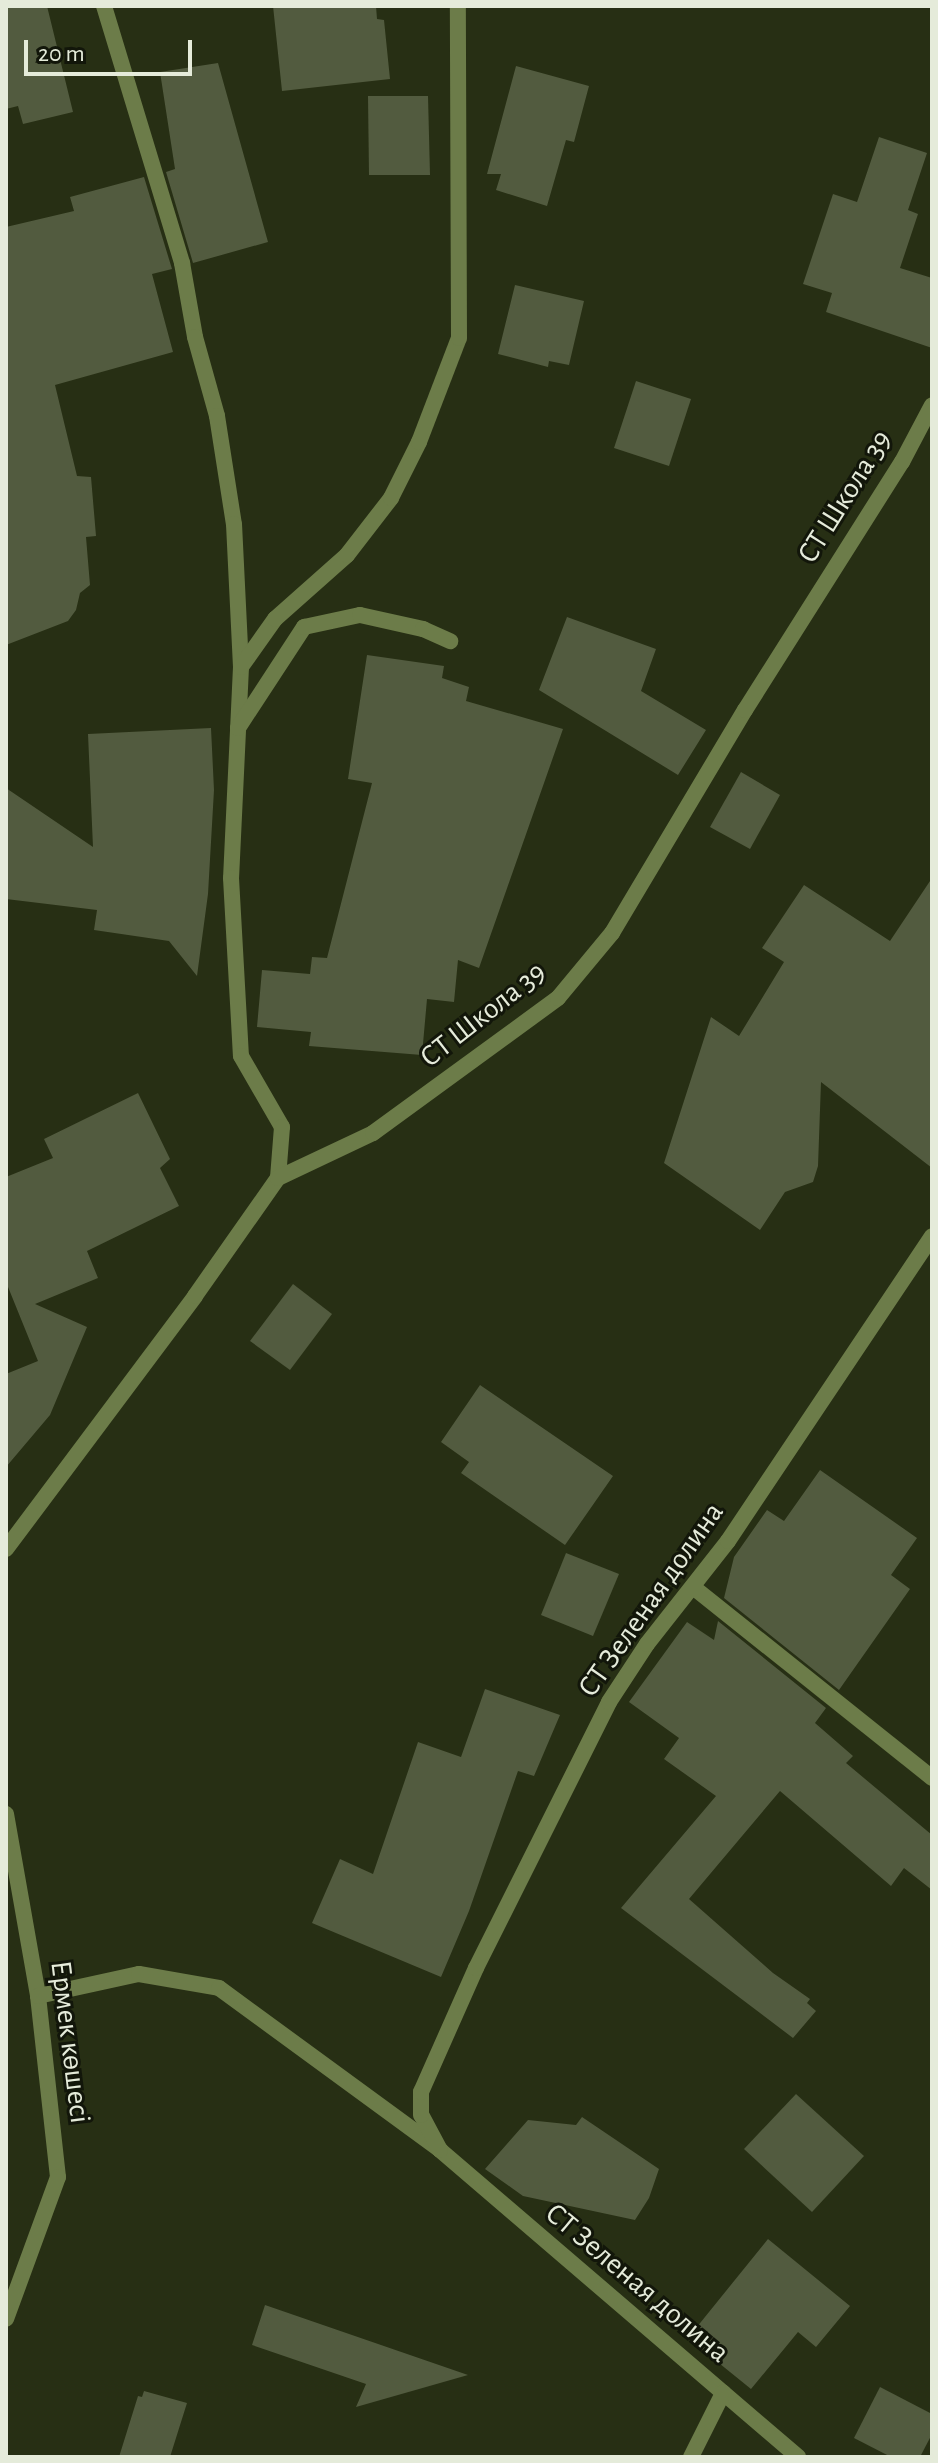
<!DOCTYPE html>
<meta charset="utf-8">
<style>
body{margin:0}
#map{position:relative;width:938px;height:2463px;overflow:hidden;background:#272f14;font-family:"Alegreya Sans",sans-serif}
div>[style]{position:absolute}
.building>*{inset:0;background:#525b3f}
.street>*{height:16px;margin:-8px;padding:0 8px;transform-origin:8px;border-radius:8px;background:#6c7c49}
span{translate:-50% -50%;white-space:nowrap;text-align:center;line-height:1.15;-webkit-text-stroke:6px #12160a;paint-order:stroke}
.street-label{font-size:30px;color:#e5ebda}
.frame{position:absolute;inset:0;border:8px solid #e5ebda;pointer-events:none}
.scale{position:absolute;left:24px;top:40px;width:168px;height:36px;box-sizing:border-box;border:4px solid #e5ebda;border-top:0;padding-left:10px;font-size:24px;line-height:28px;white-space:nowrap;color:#e5ebda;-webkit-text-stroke:6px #12160a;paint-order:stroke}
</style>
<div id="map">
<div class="building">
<i style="clip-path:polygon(6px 6px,47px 6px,73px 112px,23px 124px,18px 106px,6px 109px)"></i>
<i style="clip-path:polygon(273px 6px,376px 6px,377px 19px,384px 20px,390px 79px,282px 91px)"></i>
<i style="clip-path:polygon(218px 63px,268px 242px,193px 263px,166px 172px,175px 169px,160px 72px)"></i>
<i style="clip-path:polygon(516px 66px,589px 86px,574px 142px,566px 140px,547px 206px,496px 190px,501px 174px,487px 174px)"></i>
<i style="clip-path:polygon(368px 96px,428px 96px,430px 175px,369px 175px)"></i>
<i style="clip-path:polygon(879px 137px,927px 153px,908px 210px,918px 214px,900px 268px,932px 278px,932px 348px,826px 312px,832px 293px,803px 284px,833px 194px,857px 202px)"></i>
<i style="clip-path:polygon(144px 177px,172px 269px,152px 274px,173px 352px,55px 385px,77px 476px,91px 477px,96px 536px,86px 537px,90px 585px,80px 593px,76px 610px,68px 621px,6px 645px,6px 227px,74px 211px,70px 197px)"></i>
<i style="clip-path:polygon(515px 285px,584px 301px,569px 365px,549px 361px,548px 367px,498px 354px)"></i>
<i style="clip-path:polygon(636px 381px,691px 399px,669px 466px,614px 448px)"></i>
<i style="clip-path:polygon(567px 617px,656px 649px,641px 691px,706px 730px,678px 775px,539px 690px)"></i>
<i style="clip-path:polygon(367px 655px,444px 666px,442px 678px,469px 687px,466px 701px,563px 729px,479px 968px,458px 960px,454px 1002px,427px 999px,422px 1055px,309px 1046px,311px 1032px,257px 1027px,262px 970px,310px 974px,312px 957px,327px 958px,372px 783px,348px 779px)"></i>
<i style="clip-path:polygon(211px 728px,214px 790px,208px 894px,197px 976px,169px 941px,94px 930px,97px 910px,6px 899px,6px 788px,93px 847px,88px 734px)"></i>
<i style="clip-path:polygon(741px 772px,780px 795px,750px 849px,710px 827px)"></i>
<i style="clip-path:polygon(932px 878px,932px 1168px,821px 1082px,818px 1166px,813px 1182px,785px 1192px,760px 1230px,664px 1163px,711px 1017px,739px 1036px,784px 962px,762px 948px,804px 885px,890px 941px)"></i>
<i style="clip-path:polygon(138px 1093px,170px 1159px,160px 1168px,179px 1206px,87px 1251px,98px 1278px,35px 1304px,87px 1327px,50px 1415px,6px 1467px,6px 1374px,38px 1361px,6px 1282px,6px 1177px,53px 1158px,44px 1139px)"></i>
<i style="clip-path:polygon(293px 1284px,332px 1314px,290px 1370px,250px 1341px)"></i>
<i style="clip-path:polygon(480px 1385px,613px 1476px,565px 1545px,461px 1473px,469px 1462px,441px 1442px)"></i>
<i style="clip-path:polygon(820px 1470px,917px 1538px,891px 1575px,910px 1589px,839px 1690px,724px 1598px,734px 1557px,767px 1510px,784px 1521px)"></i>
<i style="clip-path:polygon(566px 1553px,619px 1574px,593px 1636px,541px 1615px)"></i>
<i style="clip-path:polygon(718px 1621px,826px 1708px,815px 1723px,853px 1756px,846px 1763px,932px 1835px,932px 1890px,904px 1868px,891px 1886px,780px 1791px,689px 1899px,773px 1973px,810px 1999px,807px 2003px,816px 2011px,793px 2038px,621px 1908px,716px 1796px,664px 1759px,679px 1738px,629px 1702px,687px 1622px,714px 1640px)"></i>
<i style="clip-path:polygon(485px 1689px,560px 1715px,534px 1776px,518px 1771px,469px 1911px,441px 1977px,312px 1923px,340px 1859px,373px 1874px,418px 1742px,461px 1757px)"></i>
<i style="clip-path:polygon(796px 2094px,864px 2156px,812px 2212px,744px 2149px)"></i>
<i style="clip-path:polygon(582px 2117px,659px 2169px,649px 2198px,635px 2220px,523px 2196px,485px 2169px,528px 2120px,576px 2125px)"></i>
<i style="clip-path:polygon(768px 2239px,850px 2306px,816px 2347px,798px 2332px,751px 2389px,688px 2338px)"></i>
<i style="clip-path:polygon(265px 2305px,468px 2375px,356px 2407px,366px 2384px,252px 2345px)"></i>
<i style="clip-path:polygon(880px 2387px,932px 2414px,932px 2434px,920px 2457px,891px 2457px,854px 2438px)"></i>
<i style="clip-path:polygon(144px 2391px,187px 2403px,170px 2457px,119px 2457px,138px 2396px,142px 2397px)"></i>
</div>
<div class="street">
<i style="left:104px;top:6px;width:269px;rotate:73.1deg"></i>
<i style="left:182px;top:263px;width:75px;rotate:80deg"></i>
<i style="left:195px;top:337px;width:82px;rotate:74.4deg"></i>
<i style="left:217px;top:416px;width:109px;rotate:81.1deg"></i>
<i style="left:234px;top:524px;width:143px;rotate:87.2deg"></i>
<i style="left:241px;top:667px;width:211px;rotate:92.7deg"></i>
<i style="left:231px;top:878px;width:178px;rotate:86.8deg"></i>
<i style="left:241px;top:1056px;width:82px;rotate:60deg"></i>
<i style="left:282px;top:1127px;width:51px;rotate:94.5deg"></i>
<i style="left:241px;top:667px;width:59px;rotate:-54.7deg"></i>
<i style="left:275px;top:619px;width:96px;rotate:-41.6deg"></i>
<i style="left:347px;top:555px;width:72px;rotate:-52.3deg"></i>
<i style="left:391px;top:498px;width:63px;rotate:-63.4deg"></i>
<i style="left:419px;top:442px;width:111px;rotate:-69deg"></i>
<i style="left:459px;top:338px;width:332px;rotate:-90.2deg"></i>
<i style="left:238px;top:728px;width:121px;rotate:-56.8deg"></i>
<i style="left:304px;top:627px;width:57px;rotate:-12.1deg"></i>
<i style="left:360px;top:615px;width:65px;rotate:12.5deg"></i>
<i style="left:423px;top:629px;width:30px;rotate:24deg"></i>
<i style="left:6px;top:1549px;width:316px;rotate:-53.2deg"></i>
<i style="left:195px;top:1296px;width:144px;rotate:-54.9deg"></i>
<i style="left:278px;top:1178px;width:105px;rotate:-25.3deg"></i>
<i style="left:373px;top:1133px;width:229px;rotate:-36.1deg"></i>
<i style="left:558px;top:998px;width:85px;rotate:-50.3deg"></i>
<i style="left:612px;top:933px;width:260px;rotate:-59.2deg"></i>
<i style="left:745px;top:710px;width:294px;rotate:-57.7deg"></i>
<i style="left:902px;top:462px;width:64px;rotate:-62.2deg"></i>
<i style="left:693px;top:1587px;width:306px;rotate:38.6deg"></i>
<i style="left:6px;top:1814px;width:185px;rotate:80deg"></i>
<i style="left:38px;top:1996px;width:182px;rotate:83.7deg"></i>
<i style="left:58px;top:2177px;width:151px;rotate:110.1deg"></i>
<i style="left:38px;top:1996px;width:103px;rotate:-12.3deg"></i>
<i style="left:139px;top:1974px;width:81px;rotate:9.9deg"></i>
<i style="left:219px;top:1988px;width:274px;rotate:36.2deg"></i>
<i style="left:440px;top:2150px;width:472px;rotate:40.6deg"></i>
<i style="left:440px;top:2150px;width:40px;rotate:-118deg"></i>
<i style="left:421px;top:2115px;width:23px;rotate:-90deg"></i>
<i style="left:421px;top:2092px;width:136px;rotate:-66.1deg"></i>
<i style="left:476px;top:1968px;width:297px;rotate:-63.4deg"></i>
<i style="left:609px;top:1702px;width:69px;rotate:-56.8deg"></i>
<i style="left:647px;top:1644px;width:131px;rotate:-51.8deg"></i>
<i style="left:728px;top:1541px;width:367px;rotate:-56.2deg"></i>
<i style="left:691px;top:2457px;width:72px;rotate:-63.4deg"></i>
</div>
<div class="street-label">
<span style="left:845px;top:497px;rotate:-58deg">СТ Школа 39</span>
<span style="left:483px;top:1015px;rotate:-38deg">СТ Школа 39</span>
<span style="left:651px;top:1600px;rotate:-55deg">СТ Зеленая долина</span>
<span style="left:70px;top:2042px;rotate:83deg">Ермек көшесі</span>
<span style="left:637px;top:2283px;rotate:40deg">СТ Зеленая долина</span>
</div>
<div class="frame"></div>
<div class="scale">20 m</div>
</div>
